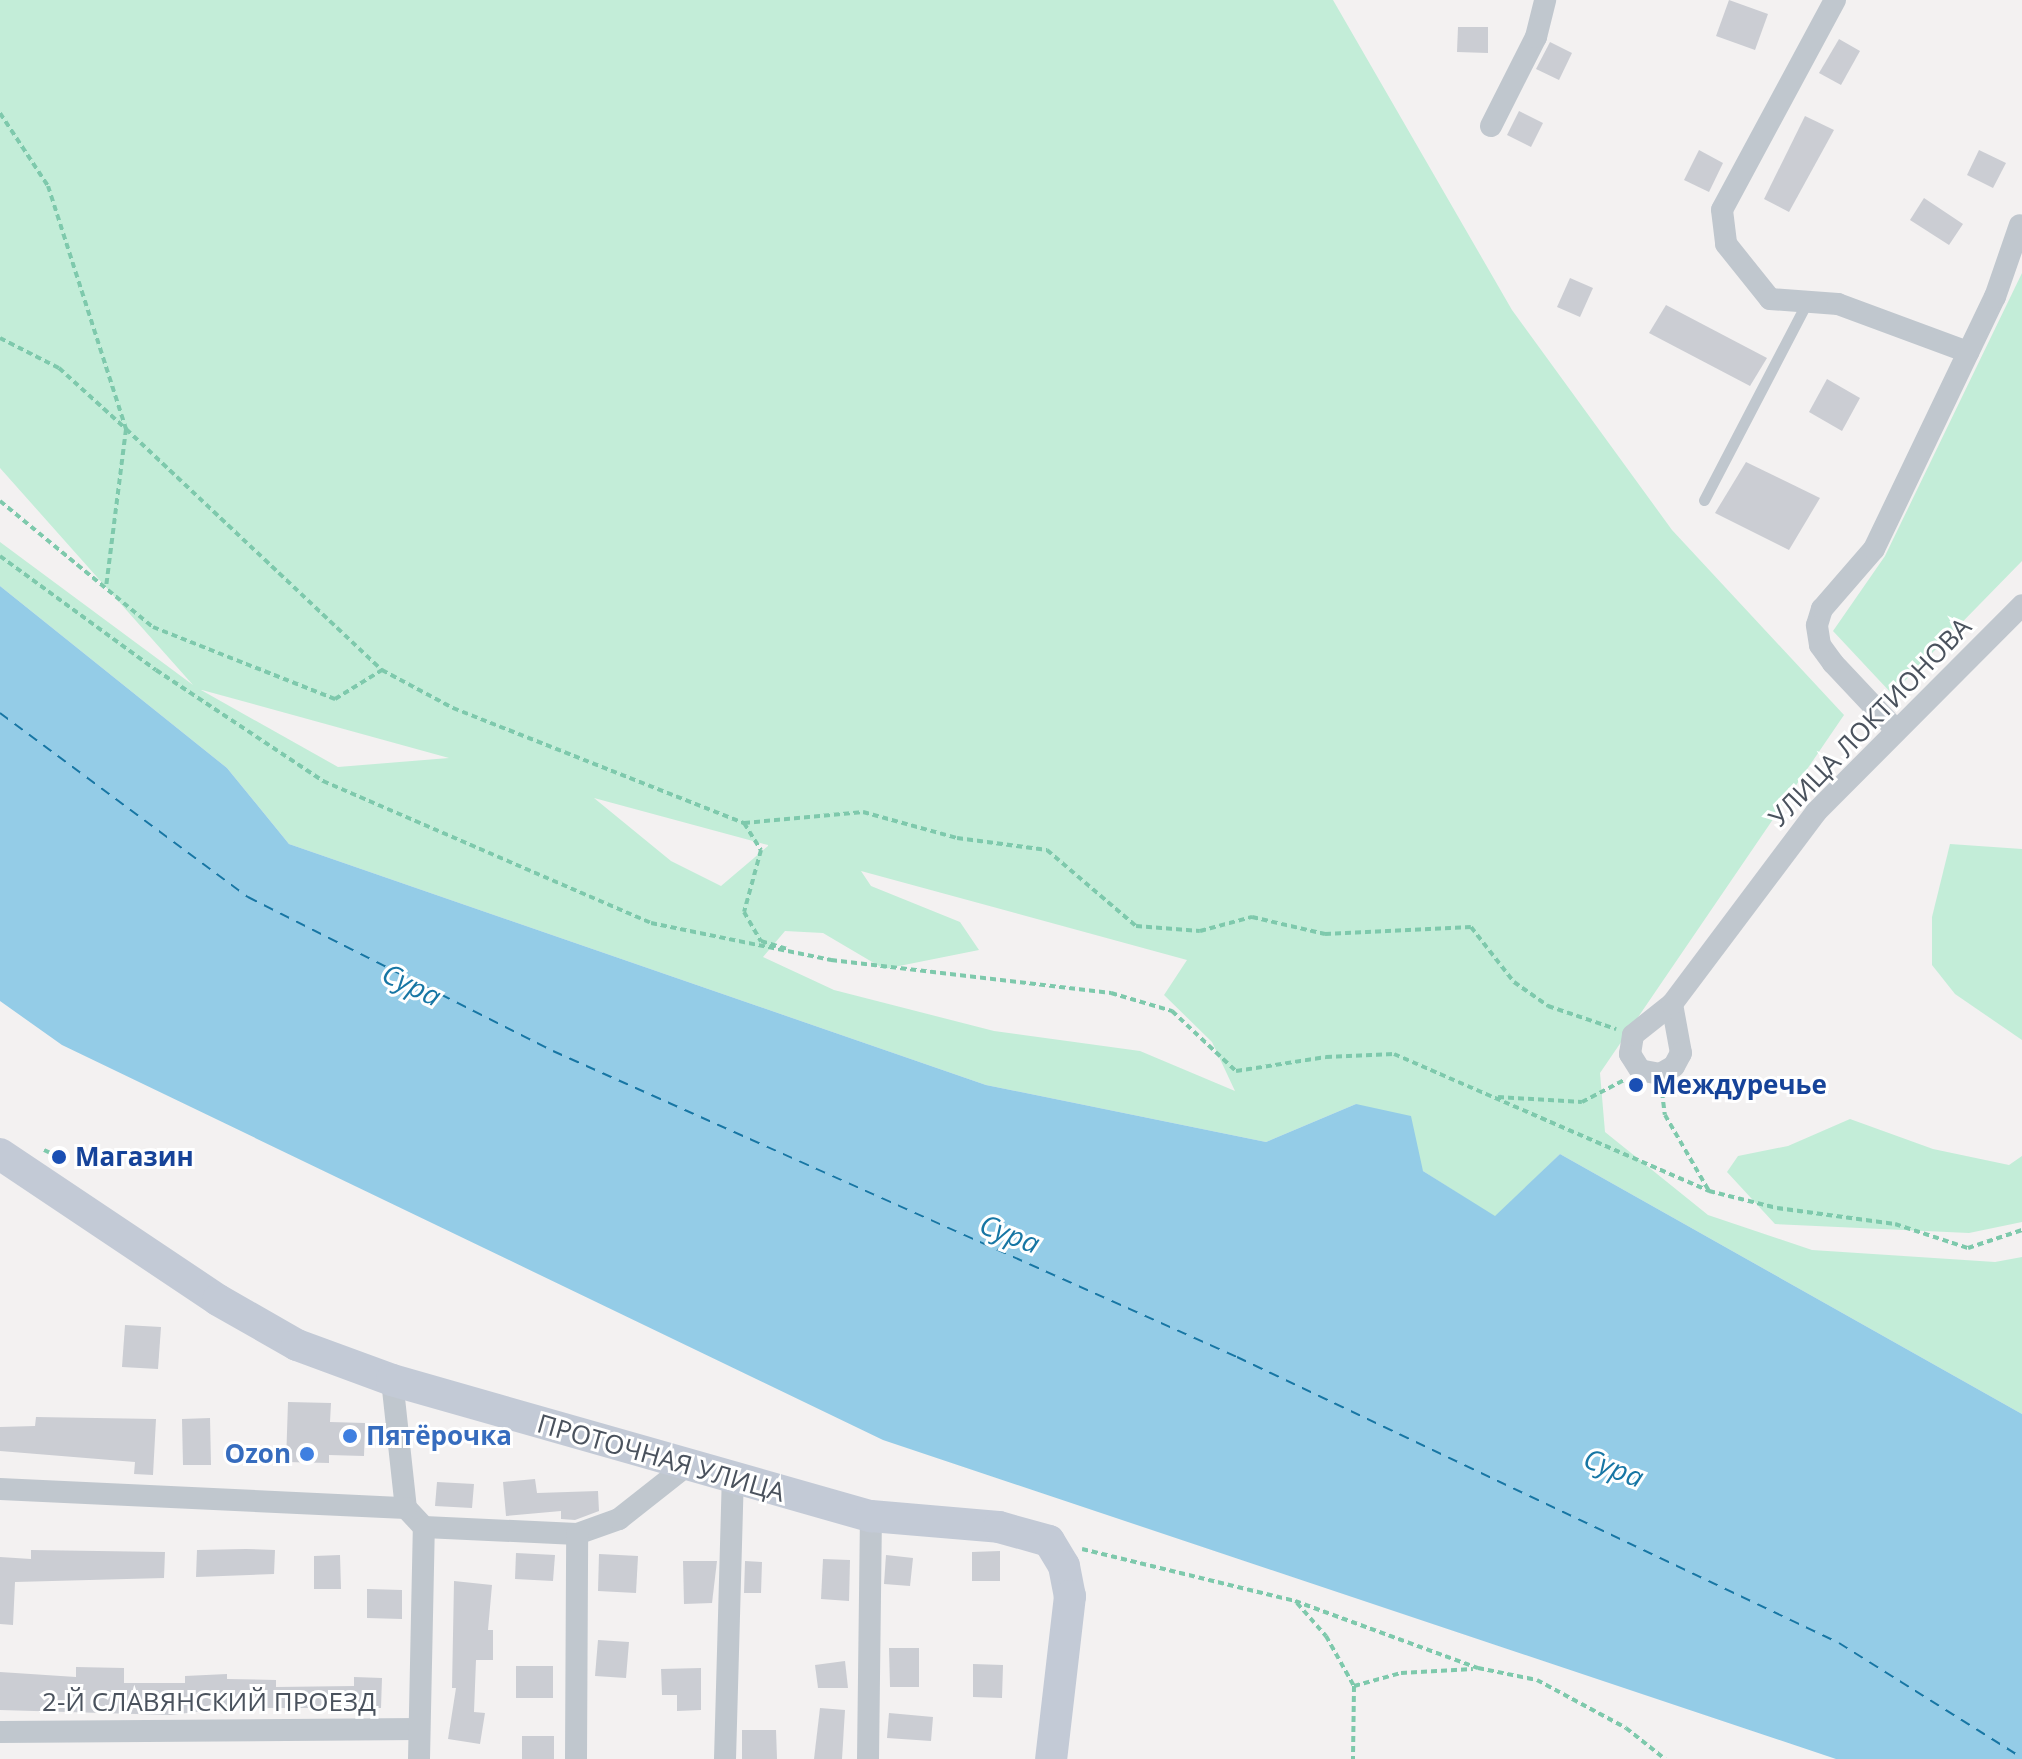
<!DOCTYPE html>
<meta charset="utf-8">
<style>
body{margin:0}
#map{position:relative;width:2022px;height:1759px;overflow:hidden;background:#f3f1f1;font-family:"Open Sans",sans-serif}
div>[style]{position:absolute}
.green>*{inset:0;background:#c3edd8}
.water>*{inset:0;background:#94cce7}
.ferry>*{height:2px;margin-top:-1px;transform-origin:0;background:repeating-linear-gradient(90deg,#1776a4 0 10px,transparent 0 18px)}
.building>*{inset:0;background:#cbcdd3}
.path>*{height:4px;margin-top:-2px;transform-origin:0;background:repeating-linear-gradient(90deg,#7ec9ac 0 6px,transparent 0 10px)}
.lane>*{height:11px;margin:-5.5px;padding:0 5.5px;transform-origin:5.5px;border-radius:5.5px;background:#c0c7ce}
.street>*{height:22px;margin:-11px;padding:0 11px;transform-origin:11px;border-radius:11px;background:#c0c7ce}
.secondary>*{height:32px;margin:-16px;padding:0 16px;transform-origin:16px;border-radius:16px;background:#c3cad6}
.dots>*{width:22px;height:22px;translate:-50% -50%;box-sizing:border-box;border:4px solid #fff;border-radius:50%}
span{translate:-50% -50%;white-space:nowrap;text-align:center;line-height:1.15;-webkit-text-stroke:6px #fff;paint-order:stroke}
.street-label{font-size:26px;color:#4a525d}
.transit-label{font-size:26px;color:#164399;font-weight:700}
.left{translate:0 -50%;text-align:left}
.shop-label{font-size:26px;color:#366cbe;font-weight:700}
.right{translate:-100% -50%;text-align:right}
.water-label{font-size:28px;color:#1776a4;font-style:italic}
</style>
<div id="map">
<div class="green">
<i style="clip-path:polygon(evenodd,0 0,1333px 0,1512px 310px,1672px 530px,1844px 715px,1600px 1073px,1605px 1132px,1708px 1215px,1812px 1250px,1995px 1262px,2022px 1257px,2022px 1414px,1560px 1154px,1495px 1217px,1423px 1171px,1356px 1104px,1266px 1142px,986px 1085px,289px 844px,227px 768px,0 586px,0 542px,193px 685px,0 468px,0 0,201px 690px,202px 690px,449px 758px,338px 767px,201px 690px,0 0,594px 798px,768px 845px,768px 846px,721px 886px,671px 861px,594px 798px,0 0,861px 871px,1187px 960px,1164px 995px,1212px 1042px,1235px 1091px,1140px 1051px,994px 1031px,834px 990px,763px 957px,785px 931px,823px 933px,884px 969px,979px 950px,960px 922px,871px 886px,861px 871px)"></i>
<i style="clip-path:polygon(2022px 273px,2022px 561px,1892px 694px,1833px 631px,1885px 556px)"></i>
<i style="clip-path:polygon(1950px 844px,2022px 849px,2022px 1040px,1955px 994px,1932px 965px,1932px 917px)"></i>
<i style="clip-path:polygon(1850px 1119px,1933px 1149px,2009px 1165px,2022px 1156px,2022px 1222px,1969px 1233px,1775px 1224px,1727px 1172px,1738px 1156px,1788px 1146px)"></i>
</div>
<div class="water">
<i style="clip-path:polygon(0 586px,227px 768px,289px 844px,986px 1085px,1266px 1142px,1356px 1104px,1411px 1116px,1423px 1171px,1495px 1216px,1560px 1154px,2022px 1414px,2022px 1759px,1836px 1759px,883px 1440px,62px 1045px,0 1001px)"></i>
</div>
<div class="ferry">
<i style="left:0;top:713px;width:309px;rotate:36.6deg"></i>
<i style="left:248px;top:897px;width:342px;rotate:26.8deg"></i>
<i style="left:553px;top:1051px;width:749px;rotate:24.1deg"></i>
<i style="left:1237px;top:1357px;width:666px;rotate:25.41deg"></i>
<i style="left:1839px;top:1643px;width:216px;rotate:32.1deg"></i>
</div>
<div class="building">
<i style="clip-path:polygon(1729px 0,1768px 14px,1755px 50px,1716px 36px)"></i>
<i style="clip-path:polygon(1458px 27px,1488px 27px,1488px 53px,1457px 52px)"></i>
<i style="clip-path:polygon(1839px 39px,1860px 51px,1841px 85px,1819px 73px)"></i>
<i style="clip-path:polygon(1550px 42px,1572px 53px,1559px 80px,1536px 69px)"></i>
<i style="clip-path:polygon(1519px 111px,1543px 123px,1531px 147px,1507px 135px)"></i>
<i style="clip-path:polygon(1805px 116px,1834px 130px,1789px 212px,1764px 199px)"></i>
<i style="clip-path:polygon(1699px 150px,1723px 163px,1709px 192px,1684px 180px)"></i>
<i style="clip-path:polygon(1979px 150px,2006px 163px,1993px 188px,1967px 175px)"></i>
<i style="clip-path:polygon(1924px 198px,1963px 224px,1949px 245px,1910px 220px)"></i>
<i style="clip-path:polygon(1570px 278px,1593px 288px,1580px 317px,1557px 307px)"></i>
<i style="clip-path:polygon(1666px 305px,1767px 358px,1750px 386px,1649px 333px)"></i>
<i style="clip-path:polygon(1827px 379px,1860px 398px,1842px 431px,1809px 412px)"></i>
<i style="clip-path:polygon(1746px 462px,1820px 498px,1789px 550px,1715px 513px)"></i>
<i style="clip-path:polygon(125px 1325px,161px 1327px,158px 1369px,122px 1367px)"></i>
<i style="clip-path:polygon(288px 1402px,331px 1403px,330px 1422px,365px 1423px,364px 1456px,329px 1455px,329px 1463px,286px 1462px)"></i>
<i style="clip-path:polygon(36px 1417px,156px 1419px,153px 1475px,134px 1474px,135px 1462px,0 1451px,0 1427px,35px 1426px)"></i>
<i style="clip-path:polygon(210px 1418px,211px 1465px,183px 1465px,182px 1419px)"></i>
<i style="clip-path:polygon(535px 1479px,537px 1493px,598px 1491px,599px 1511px,575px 1520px,561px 1519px,561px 1511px,506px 1516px,503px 1482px)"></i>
<i style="clip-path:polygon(437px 1482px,474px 1484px,472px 1508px,435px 1506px)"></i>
<i style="clip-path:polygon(246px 1549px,275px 1550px,274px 1574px,196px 1577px,197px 1550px)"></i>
<i style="clip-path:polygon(31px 1550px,165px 1552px,164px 1578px,15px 1582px,13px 1625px,0 1624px,0 1557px,31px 1559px)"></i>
<i style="clip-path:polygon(1000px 1551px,1000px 1581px,972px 1581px,972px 1552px)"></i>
<i style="clip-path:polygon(516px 1553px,555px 1555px,553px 1581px,515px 1579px)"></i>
<i style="clip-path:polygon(599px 1554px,638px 1556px,636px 1593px,598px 1591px)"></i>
<i style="clip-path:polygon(340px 1555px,341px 1589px,314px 1589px,314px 1556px)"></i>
<i style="clip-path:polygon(886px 1555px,913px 1558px,910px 1586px,884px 1584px)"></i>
<i style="clip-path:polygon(823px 1559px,850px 1560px,849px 1601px,821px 1599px)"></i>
<i style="clip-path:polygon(683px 1561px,717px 1561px,712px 1603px,684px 1604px)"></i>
<i style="clip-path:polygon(745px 1561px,762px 1562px,761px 1593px,744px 1593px)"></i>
<i style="clip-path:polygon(454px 1581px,492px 1585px,488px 1630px,493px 1630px,493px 1660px,476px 1660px,474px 1712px,485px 1713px,480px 1744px,448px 1739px,456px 1688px,452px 1688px)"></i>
<i style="clip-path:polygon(367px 1589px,402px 1590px,402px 1619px,367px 1618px)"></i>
<i style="clip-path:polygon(598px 1640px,629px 1642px,626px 1678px,595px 1676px)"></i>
<i style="clip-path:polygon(889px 1648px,919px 1648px,919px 1687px,890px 1687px)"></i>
<i style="clip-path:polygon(845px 1661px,848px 1688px,818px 1688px,815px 1665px)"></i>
<i style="clip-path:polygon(973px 1664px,1003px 1665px,1002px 1698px,973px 1697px)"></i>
<i style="clip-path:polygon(516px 1666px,553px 1666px,553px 1698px,516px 1698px)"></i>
<i style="clip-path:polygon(76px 1667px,124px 1668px,124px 1683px,185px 1683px,185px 1676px,227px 1674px,227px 1679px,276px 1680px,276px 1687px,354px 1686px,354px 1677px,382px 1678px,381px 1708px,229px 1708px,170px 1715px,0 1710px,0 1672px,76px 1677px)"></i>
<i style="clip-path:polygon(701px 1668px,701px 1710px,677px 1711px,677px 1695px,662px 1695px,661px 1669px)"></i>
<i style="clip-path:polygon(820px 1708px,845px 1710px,842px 1759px,814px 1759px)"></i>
<i style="clip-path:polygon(889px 1713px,933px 1717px,931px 1741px,887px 1738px)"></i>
<i style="clip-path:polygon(742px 1730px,776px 1730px,777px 1759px,742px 1759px)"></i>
<i style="clip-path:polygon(522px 1736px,554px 1736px,554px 1759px,522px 1759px)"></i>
</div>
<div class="path">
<i style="left:0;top:113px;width:87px;rotate:56.7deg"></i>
<i style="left:48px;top:186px;width:255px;rotate:72.2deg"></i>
<i style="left:126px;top:429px;width:352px;rotate:43.3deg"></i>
<i style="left:0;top:338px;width:66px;rotate:27deg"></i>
<i style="left:59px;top:368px;width:91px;rotate:42.3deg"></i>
<i style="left:126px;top:429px;width:160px;rotate:97.2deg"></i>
<i style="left:0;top:501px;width:198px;rotate:39.5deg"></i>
<i style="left:153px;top:627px;width:196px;rotate:21.6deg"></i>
<i style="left:335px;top:699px;width:55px;rotate:-31.7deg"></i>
<i style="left:382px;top:670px;width:81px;rotate:28.2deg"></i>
<i style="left:453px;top:708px;width:313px;rotate:21.6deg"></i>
<i style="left:744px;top:823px;width:120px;rotate:-5.3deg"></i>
<i style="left:863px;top:812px;width:98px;rotate:15.5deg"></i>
<i style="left:957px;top:838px;width:91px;rotate:7.6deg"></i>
<i style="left:1047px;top:850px;width:117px;rotate:40.5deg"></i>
<i style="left:1136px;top:926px;width:64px;rotate:4.5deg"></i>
<i style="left:1200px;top:931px;width:54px;rotate:-15.1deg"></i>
<i style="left:1252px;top:917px;width:75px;rotate:13.1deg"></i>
<i style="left:1325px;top:934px;width:146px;rotate:-2.7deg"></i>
<i style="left:1471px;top:927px;width:70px;rotate:52deg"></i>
<i style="left:1514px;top:982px;width:42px;rotate:35.2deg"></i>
<i style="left:1548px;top:1006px;width:72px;rotate:18.7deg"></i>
<i style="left:0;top:556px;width:193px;rotate:36.2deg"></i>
<i style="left:156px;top:670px;width:201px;rotate:33.6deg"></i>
<i style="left:323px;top:781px;width:357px;rotate:23.4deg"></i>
<i style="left:651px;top:923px;width:184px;rotate:11.6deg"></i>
<i style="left:831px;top:960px;width:282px;rotate:6.7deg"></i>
<i style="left:1111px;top:993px;width:64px;rotate:16.4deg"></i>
<i style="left:1172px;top:1011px;width:88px;rotate:43.2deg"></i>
<i style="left:1236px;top:1071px;width:91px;rotate:-8.8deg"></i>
<i style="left:1326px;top:1057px;width:68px;rotate:-2.5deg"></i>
<i style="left:1394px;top:1054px;width:344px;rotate:23.5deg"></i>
<i style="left:744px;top:823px;width:32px;rotate:58deg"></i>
<i style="left:761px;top:850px;width:64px;rotate:105.3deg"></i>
<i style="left:744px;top:912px;width:34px;rotate:60deg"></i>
<i style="left:761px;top:941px;width:28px;rotate:17deg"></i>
<i style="left:1662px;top:1092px;width:23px;rotate:83deg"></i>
<i style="left:1665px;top:1115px;width:88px;rotate:59.9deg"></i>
<i style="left:1709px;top:1191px;width:70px;rotate:14deg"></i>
<i style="left:1777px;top:1208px;width:119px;rotate:7.7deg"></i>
<i style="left:1895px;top:1224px;width:77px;rotate:18.2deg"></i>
<i style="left:1968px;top:1248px;width:57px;rotate:-18.4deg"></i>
<i style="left:1498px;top:1097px;width:84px;rotate:3.4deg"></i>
<i style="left:1582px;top:1102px;width:47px;rotate:-27.6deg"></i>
<i style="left:44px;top:1150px;width:17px;rotate:25deg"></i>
<i style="left:1082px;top:1549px;width:219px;rotate:13.7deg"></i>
<i style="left:1295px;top:1601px;width:195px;rotate:20.1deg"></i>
<i style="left:1478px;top:1668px;width:60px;rotate:11.5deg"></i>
<i style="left:1537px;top:1680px;width:101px;rotate:28.3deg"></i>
<i style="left:1626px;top:1728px;width:50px;rotate:38.5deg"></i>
<i style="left:1297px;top:1603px;width:44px;rotate:48.7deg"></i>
<i style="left:1326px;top:1636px;width:57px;rotate:60.8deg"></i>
<i style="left:1354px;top:1686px;width:73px;rotate:90.8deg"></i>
<i style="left:1354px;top:1686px;width:49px;rotate:-15.5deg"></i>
<i style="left:1401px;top:1673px;width:72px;rotate:-3.2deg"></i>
</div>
<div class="lane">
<i style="left:1704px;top:500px;width:223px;rotate:-62.5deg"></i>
</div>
<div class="street">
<i style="left:1835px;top:0;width:238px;rotate:118.3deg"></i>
<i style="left:1722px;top:210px;width:34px;rotate:83deg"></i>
<i style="left:1726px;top:244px;width:70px;rotate:51.3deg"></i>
<i style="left:1770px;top:299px;width:68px;rotate:4.2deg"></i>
<i style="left:1838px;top:304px;width:139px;rotate:20.3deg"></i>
<i style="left:1491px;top:126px;width:100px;rotate:-63.2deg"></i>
<i style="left:1536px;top:37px;width:38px;rotate:-76deg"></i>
<i style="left:1895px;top:729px;width:91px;rotate:-133.2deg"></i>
<i style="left:1833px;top:663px;width:22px;rotate:-126deg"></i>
<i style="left:1820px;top:645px;width:20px;rotate:-99deg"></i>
<i style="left:1817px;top:625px;width:17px;rotate:-73deg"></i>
<i style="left:1822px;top:609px;width:79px;rotate:-49.1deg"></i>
<i style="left:1874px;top:549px;width:280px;rotate:-64.4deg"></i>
<i style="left:1995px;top:297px;width:76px;rotate:-70.9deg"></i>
<i style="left:1672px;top:1004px;width:50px;rotate:79.6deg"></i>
<i style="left:1681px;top:1053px;width:15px;rotate:118deg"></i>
<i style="left:1674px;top:1066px;width:16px;rotate:150deg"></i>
<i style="left:1660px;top:1074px;width:20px;rotate:-169deg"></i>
<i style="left:1640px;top:1070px;width:19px;rotate:-122deg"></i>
<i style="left:1630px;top:1054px;width:19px;rotate:-81deg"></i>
<i style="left:1633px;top:1035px;width:50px;rotate:-38.5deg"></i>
<i style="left:1672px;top:1004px;width:240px;rotate:-53.1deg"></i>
<i style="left:1816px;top:812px;width:292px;rotate:-45.1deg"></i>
<i style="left:392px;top:1380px;width:129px;rotate:83.8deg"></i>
<i style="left:406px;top:1508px;width:26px;rotate:47deg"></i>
<i style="left:424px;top:1527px;width:153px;rotate:2.6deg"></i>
<i style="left:577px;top:1534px;width:45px;rotate:-19.7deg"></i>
<i style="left:619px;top:1519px;width:85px;rotate:-38.3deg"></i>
<i style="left:0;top:1489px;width:406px;rotate:2.7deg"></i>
<i style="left:0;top:1732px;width:419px;rotate:-0.4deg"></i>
<i style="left:419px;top:1759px;width:232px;rotate:-88.8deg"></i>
<i style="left:576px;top:1759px;width:225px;rotate:-89.7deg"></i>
<i style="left:725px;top:1759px;width:278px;rotate:-88.4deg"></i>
<i style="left:868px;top:1759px;width:243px;rotate:-89.3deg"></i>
</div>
<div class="secondary">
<i style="left:0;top:1154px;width:262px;rotate:33.8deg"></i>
<i style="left:218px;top:1300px;width:91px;rotate:29.7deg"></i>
<i style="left:297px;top:1345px;width:101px;rotate:20.2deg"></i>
<i style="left:392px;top:1380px;width:498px;rotate:15.9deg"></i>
<i style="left:871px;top:1516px;width:128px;rotate:4.9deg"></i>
<i style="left:999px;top:1527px;width:52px;rotate:15.6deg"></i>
<i style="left:1049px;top:1541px;width:29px;rotate:59deg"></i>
<i style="left:1064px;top:1566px;width:31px;rotate:79deg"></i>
<i style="left:1070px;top:1596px;width:164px;rotate:96.6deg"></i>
</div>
<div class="dots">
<i style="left:1636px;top:1085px;background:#1a4fb4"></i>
<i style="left:59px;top:1157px;background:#1a4fb4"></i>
<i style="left:350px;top:1436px;background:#3f7fe0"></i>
<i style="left:307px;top:1454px;background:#3f7fe0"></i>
</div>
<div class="street-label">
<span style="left:1870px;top:722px;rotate:-46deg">УЛИЦА ЛОКТИОНОВА</span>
<span style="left:661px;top:1458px;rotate:16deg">ПРОТОЧНАЯ УЛИЦА</span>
<span style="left:209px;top:1702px">2-Й СЛАВЯНСКИЙ ПРОЕЗД</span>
</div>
<div class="transit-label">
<span class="left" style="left:1652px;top:1085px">Междуречье</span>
<span class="left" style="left:75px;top:1157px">Магазин</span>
</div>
<div class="shop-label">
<span class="left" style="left:366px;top:1436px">Пятёрочка</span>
<span class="right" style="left:291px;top:1454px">Ozon</span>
</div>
<div class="water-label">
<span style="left:412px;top:984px;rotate:26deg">Сура</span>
<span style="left:1010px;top:1233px;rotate:21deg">Сура</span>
<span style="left:1614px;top:1467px;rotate:21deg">Сура</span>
</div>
</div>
